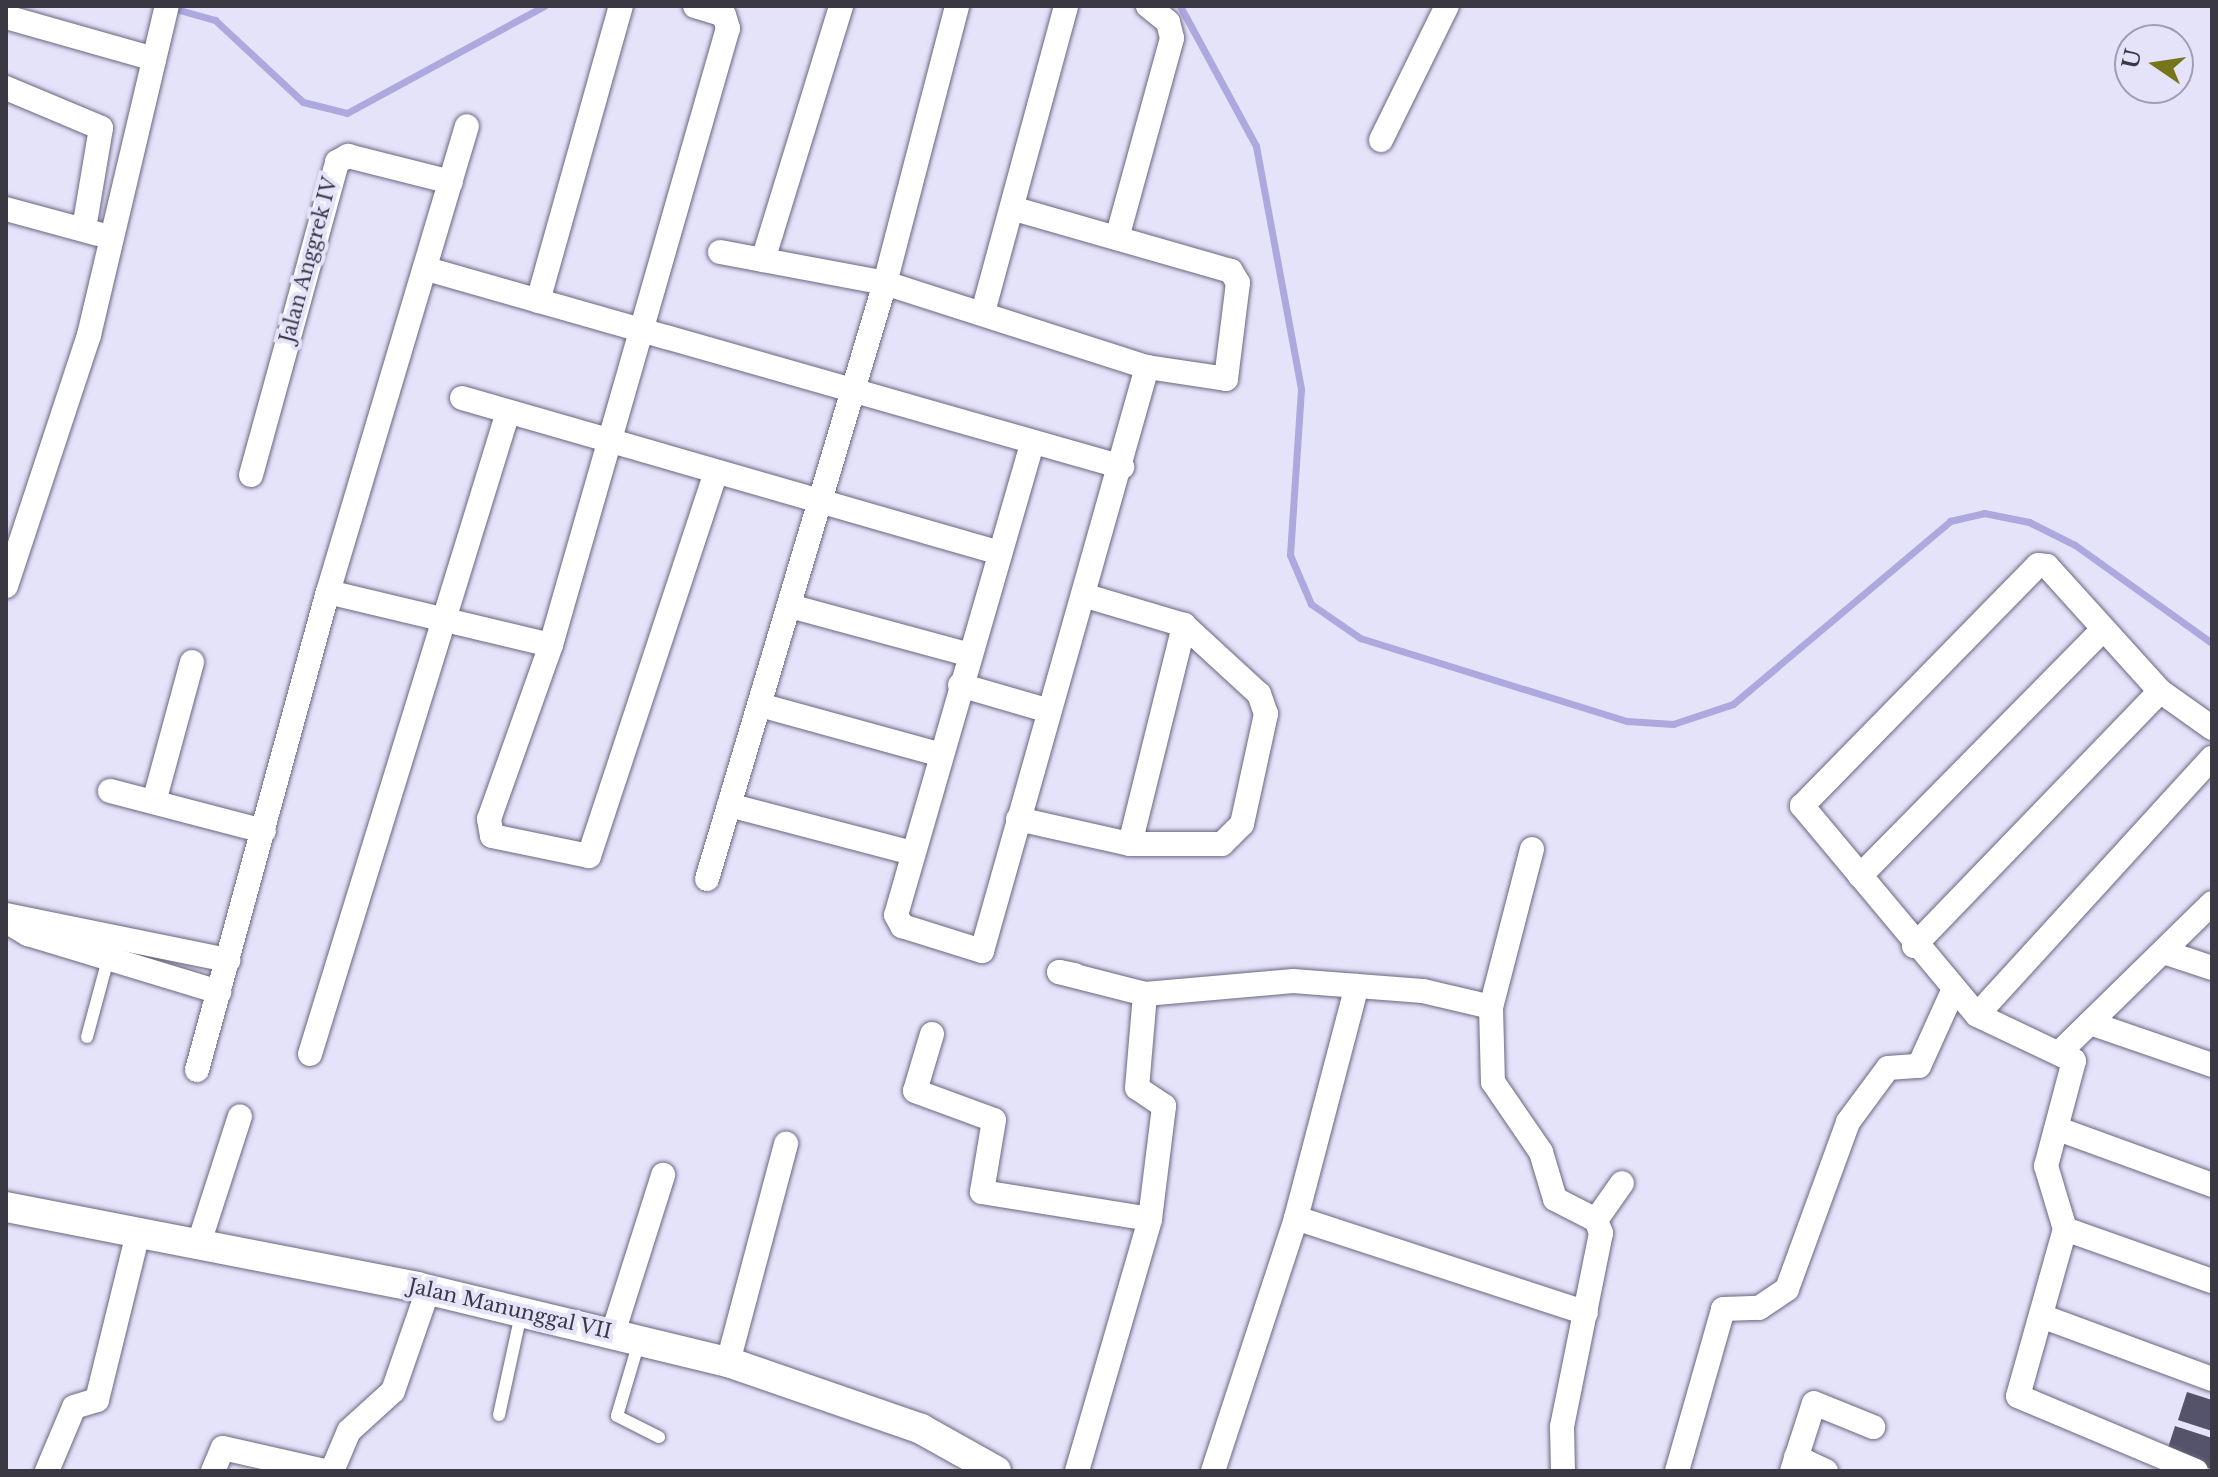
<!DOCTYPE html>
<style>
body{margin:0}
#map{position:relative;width:2218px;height:1477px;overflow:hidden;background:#e5e3fa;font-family:"Libre Baskerville",serif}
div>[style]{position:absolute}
.stream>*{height:7px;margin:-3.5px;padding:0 3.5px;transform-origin:3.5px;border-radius:3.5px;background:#ada8de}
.building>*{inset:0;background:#55536b}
.roads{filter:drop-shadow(0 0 2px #696780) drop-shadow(0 0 2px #696780)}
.service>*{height:12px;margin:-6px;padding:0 6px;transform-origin:6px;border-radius:6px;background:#fff}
.minor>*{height:24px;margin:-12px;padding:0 12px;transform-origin:12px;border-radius:12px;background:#fff}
.tertiary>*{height:30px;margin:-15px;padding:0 15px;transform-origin:15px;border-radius:15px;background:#fff}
span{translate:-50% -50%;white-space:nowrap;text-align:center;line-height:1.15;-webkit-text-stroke:8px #e5e3fa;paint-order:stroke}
.street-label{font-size:20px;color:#393843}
.frame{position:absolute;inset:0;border:8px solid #393843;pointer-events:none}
.north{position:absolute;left:2114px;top:24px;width:80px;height:80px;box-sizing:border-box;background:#e5e3fa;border:2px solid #a09fb1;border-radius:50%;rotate:283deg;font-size:22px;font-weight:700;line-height:32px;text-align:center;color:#393843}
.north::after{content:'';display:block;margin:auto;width:28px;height:36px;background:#76751a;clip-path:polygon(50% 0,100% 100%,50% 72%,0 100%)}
</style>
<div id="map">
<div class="stream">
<i style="left:1180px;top:6px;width:159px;rotate:61.5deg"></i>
<i style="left:1256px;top:146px;width:247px;rotate:79.5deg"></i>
<i style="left:1301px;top:389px;width:166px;rotate:93.8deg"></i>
<i style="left:1290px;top:555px;width:53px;rotate:66.8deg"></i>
<i style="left:1311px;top:604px;width:60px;rotate:34.8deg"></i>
<i style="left:1360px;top:638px;width:280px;rotate:17.3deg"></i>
<i style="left:1627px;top:721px;width:46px;rotate:3.7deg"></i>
<i style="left:1673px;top:724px;width:63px;rotate:-18.4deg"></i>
<i style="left:1733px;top:704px;width:284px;rotate:-40.1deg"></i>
<i style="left:1950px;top:521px;width:35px;rotate:-13deg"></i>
<i style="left:1984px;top:513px;width:46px;rotate:11.3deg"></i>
<i style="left:2029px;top:522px;width:51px;rotate:26.6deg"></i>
<i style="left:2075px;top:545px;width:168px;rotate:35.6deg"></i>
<i style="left:172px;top:8px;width:45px;rotate:15.6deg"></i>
<i style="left:215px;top:20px;width:120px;rotate:43deg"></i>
<i style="left:303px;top:102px;width:45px;rotate:14deg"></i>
<i style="left:347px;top:113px;width:224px;rotate:-28.5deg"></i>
</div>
<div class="building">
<i style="clip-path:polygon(2187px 1392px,2212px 1400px,2212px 1431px,2178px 1420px)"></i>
<i style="clip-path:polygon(2175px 1426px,2212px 1438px,2212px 1469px,2166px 1454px)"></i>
</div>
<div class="roads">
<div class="service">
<i style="left:87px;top:1037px;width:81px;rotate:-74.9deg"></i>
<i style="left:639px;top:1342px;width:77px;rotate:106.6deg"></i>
<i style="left:617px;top:1416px;width:47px;rotate:26.6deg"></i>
<i style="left:499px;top:1415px;width:103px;rotate:-77.7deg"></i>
</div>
<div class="minor">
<i style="left:695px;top:6px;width:30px;rotate:17deg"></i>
<i style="left:724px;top:15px;width:14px;rotate:73deg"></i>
<i style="left:728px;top:28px;width:642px;rotate:106.01deg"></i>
<i style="left:551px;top:645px;width:185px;rotate:109.6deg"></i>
<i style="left:489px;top:819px;width:17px;rotate:80deg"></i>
<i style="left:492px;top:836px;width:99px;rotate:11.7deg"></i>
<i style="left:589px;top:856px;width:404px;rotate:-71.7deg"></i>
<i style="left:6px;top:17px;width:154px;rotate:15.8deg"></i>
<i style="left:6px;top:88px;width:103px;rotate:22.8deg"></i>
<i style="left:101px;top:128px;width:101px;rotate:99.6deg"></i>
<i style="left:1381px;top:140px;width:149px;rotate:-63.8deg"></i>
<i style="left:6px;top:209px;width:95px;rotate:15.2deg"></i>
<i style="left:1117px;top:238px;width:207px;rotate:-74.6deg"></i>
<i style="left:1172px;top:38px;width:16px;rotate:-104deg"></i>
<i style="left:1168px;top:22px;width:26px;rotate:-141deg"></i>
<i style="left:720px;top:252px;width:168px;rotate:10.6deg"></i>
<i style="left:885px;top:283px;width:275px;rotate:17.8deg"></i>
<i style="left:1147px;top:367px;width:80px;rotate:8.6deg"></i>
<i style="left:1226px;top:379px;width:97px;rotate:-82.9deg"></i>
<i style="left:1238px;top:283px;width:14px;rotate:-120deg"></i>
<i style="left:1231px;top:271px;width:228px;rotate:-164deg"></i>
<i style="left:763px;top:260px;width:266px;rotate:-72.9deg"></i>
<i style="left:427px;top:269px;width:723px;rotate:15.9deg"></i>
<i style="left:538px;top:301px;width:306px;rotate:-74.3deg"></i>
<i style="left:983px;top:312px;width:317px;rotate:-74.8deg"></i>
<i style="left:462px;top:398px;width:560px;rotate:16.07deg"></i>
<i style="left:1032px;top:444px;width:490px;rotate:106.1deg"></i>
<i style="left:896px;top:915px;width:13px;rotate:61deg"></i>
<i style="left:902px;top:926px;width:84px;rotate:17.4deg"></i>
<i style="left:982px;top:951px;width:607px;rotate:-74.22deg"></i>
<i style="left:251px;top:475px;width:325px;rotate:-74.6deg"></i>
<i style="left:337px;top:162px;width:13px;rotate:-29deg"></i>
<i style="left:348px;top:156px;width:106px;rotate:14.2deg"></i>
<i style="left:6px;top:586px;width:264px;rotate:-71.7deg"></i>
<i style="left:89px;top:335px;width:338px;rotate:-76.7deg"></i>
<i style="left:328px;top:592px;width:229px;rotate:13.4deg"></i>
<i style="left:790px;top:606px;width:187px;rotate:15.2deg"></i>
<i style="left:960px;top:685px;width:90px;rotate:16.2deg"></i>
<i style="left:760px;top:705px;width:188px;rotate:15.4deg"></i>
<i style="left:110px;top:791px;width:159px;rotate:14.6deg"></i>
<i style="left:154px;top:802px;width:145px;rotate:-74.8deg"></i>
<i style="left:729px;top:805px;width:189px;rotate:14.7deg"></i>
<i style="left:1018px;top:819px;width:115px;rotate:12.6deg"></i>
<i style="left:1130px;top:844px;width:92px"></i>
<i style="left:1222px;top:844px;width:28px;rotate:-45deg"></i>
<i style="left:1242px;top:824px;width:113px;rotate:-77.7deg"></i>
<i style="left:1266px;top:714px;width:21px;rotate:-109deg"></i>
<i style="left:1259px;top:694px;width:102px;rotate:-137.4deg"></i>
<i style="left:1184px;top:625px;width:101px;rotate:-163.4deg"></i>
<i style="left:1130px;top:844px;width:226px;rotate:-76.1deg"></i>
<i style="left:1532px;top:849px;width:163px;rotate:104.5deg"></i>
<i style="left:1491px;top:1007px;width:75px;rotate:88.5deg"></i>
<i style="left:1493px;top:1082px;width:85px;rotate:55.6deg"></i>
<i style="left:1541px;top:1152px;width:49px;rotate:73.4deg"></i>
<i style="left:1555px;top:1199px;width:46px;rotate:27.1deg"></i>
<i style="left:1596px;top:1220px;width:14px;rotate:69deg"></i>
<i style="left:1601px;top:1233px;width:198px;rotate:101.4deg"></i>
<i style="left:1562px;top:1427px;width:44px;rotate:88.7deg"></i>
<i style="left:1860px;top:876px;width:343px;rotate:-45.4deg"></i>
<i style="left:707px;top:879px;width:622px;rotate:-73.37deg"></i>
<i style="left:885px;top:283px;width:286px;rotate:-75.4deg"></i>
<i style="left:6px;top:915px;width:227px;rotate:11.5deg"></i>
<i style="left:6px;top:921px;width:26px;rotate:31deg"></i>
<i style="left:28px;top:934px;width:200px;rotate:16.9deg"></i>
<i style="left:1914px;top:946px;width:354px;rotate:-46deg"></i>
<i style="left:2164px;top:952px;width:51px;rotate:18.4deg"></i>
<i style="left:1075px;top:975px;width:16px;rotate:-169deg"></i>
<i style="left:1059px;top:972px;width:89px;rotate:14.3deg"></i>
<i style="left:1145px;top:994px;width:149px;rotate:-5deg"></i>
<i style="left:1293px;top:981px;width:130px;rotate:4.4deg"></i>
<i style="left:1423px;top:991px;width:70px;rotate:13.2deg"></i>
<i style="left:1977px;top:1015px;width:348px;rotate:-47.6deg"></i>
<i style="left:2090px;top:1023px;width:129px;rotate:19deg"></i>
<i style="left:932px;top:1034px;width:59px;rotate:106.6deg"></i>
<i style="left:915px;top:1091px;width:84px;rotate:20.2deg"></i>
<i style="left:994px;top:1120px;width:73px;rotate:99.5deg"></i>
<i style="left:982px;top:1192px;width:170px;rotate:9.1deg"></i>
<i style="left:2059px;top:1053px;width:214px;rotate:-44.4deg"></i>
<i style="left:310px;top:1054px;width:672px;rotate:-72.86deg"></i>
<i style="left:197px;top:1070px;width:496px;rotate:-74.7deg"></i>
<i style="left:328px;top:592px;width:486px;rotate:-73.4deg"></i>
<i style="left:2061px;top:1130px;width:161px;rotate:20deg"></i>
<i style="left:1296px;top:1218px;width:305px;rotate:18.1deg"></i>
<i style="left:1596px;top:1220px;width:45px;rotate:-54.9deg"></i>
<i style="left:2065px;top:1229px;width:156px;rotate:19.5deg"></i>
<i style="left:199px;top:1243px;width:133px;rotate:-72.1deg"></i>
<i style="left:2044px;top:1317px;width:179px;rotate:20.3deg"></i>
<i style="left:613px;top:1333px;width:166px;rotate:-72.4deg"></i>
<i style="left:728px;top:1362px;width:226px;rotate:-75.1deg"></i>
<i style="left:1796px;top:1457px;width:33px;rotate:25deg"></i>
<i style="left:47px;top:1471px;width:69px;rotate:-67.1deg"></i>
<i style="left:74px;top:1407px;width:24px;rotate:-17deg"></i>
<i style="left:97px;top:1400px;width:172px;rotate:-76.2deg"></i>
<i style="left:213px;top:1471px;width:25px;rotate:-67deg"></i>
<i style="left:223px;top:1448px;width:104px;rotate:12.8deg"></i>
<i style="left:332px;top:1471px;width:43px;rotate:-67deg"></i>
<i style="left:349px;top:1431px;width:59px;rotate:-42.3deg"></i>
<i style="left:393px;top:1391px;width:107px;rotate:-70.9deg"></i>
<i style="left:1077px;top:1471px;width:262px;rotate:-73.8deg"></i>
<i style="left:1150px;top:1219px;width:114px;rotate:-82.9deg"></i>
<i style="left:1164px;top:1106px;width:32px;rotate:-146deg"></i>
<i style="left:1137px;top:1088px;width:94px;rotate:-85.1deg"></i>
<i style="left:1213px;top:1471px;width:266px;rotate:-71.8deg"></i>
<i style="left:1296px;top:1218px;width:240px;rotate:-75.3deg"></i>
<i style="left:1677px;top:1471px;width:168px;rotate:-74.1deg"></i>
<i style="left:1723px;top:1309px;width:36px;rotate:-2deg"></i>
<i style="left:1759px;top:1308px;width:34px;rotate:-34deg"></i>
<i style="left:1787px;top:1289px;width:178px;rotate:-69.9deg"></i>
<i style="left:1848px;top:1122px;width:67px;rotate:-53.5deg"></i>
<i style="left:1888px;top:1068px;width:31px;rotate:-4deg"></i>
<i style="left:1919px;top:1066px;width:82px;rotate:-65.6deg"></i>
<i style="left:1792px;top:1471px;width:71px;rotate:-72.1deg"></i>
<i style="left:1814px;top:1403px;width:64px;rotate:22.1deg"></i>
<i style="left:2196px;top:1471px;width:193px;rotate:-157.2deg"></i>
<i style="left:2018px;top:1396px;width:173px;rotate:-74.3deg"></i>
<i style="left:2065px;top:1229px;width:66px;rotate:-106.8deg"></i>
<i style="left:2046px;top:1166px;width:109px;rotate:-75.1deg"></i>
<i style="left:2074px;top:1061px;width:107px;rotate:-154.6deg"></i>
<i style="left:1977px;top:1015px;width:273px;rotate:-129.9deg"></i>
<i style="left:1802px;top:806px;width:337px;rotate:-45.6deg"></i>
<i style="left:2038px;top:565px;width:9px;rotate:6deg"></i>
<i style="left:2047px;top:566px;width:169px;rotate:47.9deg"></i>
<i style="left:2160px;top:691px;width:64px;rotate:35.4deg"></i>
</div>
<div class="tertiary">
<i style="left:6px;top:1207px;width:419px;rotate:11deg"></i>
<i style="left:417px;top:1287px;width:320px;rotate:13.6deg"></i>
<i style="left:728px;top:1362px;width:204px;rotate:19.1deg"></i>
<i style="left:921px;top:1429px;width:86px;rotate:29.2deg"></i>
</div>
</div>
<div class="street-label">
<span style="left:309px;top:260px;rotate:-75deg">Jalan Anggrek IV</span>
<span style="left:510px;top:1309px;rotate:13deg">Jalan Manunggal VII</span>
</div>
<div class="frame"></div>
<div class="north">U</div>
</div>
